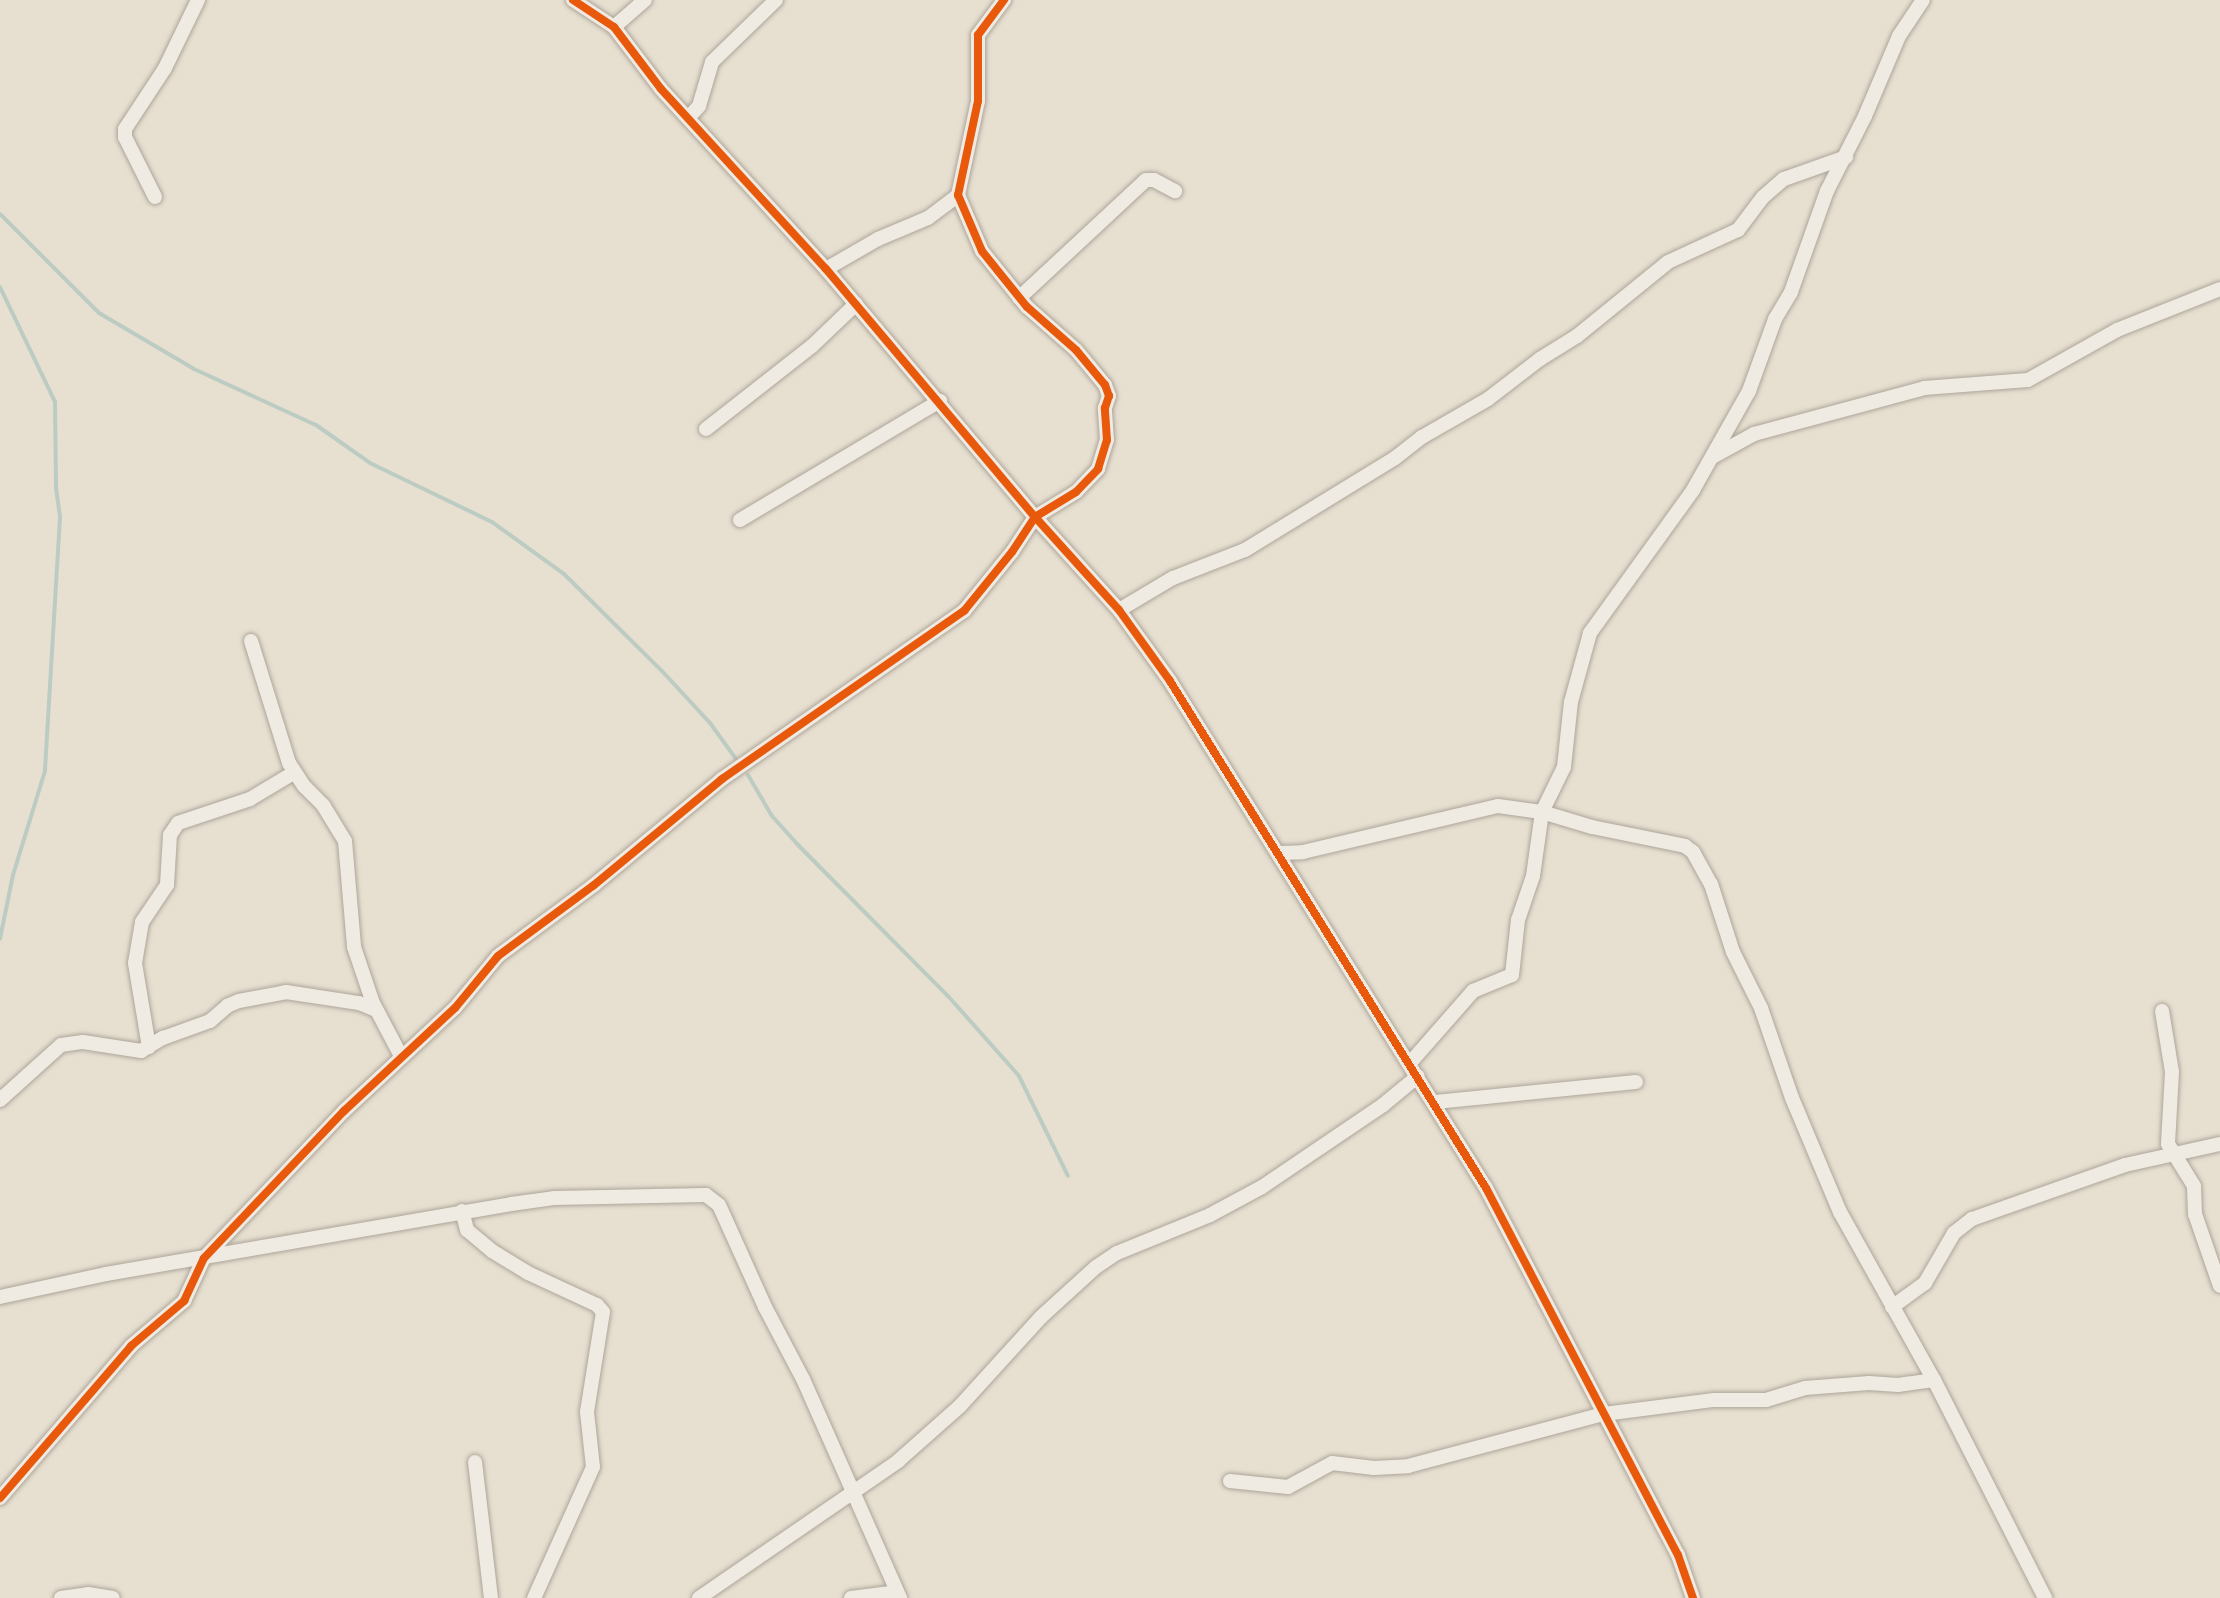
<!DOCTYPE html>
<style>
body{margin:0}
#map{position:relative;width:2220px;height:1598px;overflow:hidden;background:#e7e0d1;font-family:"Roboto Serif",serif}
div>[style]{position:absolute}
.stream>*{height:4px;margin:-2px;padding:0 2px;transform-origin:2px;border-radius:2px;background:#bcccc2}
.roads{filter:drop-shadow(0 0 2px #ada599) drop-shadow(0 0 2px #ada599)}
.street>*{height:14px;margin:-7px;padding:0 7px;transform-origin:7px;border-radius:7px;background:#efebe3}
.cycleway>*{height:8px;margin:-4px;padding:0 4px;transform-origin:4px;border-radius:4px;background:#e8590c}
span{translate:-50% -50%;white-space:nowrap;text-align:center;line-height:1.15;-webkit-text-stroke:7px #f7eed8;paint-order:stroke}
</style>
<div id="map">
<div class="stream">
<i style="left:0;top:214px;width:140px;rotate:45deg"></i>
<i style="left:99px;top:313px;width:110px;rotate:30.5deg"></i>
<i style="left:194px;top:369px;width:134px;rotate:24.7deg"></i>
<i style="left:316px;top:425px;width:66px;rotate:35.1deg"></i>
<i style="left:370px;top:463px;width:136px;rotate:25.8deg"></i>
<i style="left:492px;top:522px;width:89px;rotate:35.8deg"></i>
<i style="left:564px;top:574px;width:138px;rotate:44.7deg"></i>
<i style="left:662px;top:671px;width:71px;rotate:47.3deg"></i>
<i style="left:710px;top:723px;width:44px;rotate:54.2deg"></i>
<i style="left:0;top:287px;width:127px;rotate:64.4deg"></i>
<i style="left:55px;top:402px;width:86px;rotate:89.3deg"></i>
<i style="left:56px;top:488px;width:29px;rotate:82deg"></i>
<i style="left:60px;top:517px;width:254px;rotate:93.4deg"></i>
<i style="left:45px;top:771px;width:109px;rotate:107.1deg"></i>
<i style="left:13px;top:875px;width:65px;rotate:101.5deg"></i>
<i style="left:748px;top:775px;width:48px;rotate:59.7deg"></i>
<i style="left:772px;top:816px;width:38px;rotate:48deg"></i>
<i style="left:797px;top:844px;width:214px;rotate:45.2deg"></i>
<i style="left:948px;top:996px;width:107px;rotate:48.4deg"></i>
<i style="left:1019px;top:1076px;width:111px;rotate:63.9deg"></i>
</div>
<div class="roads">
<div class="street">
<i style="left:573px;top:0;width:49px;rotate:33.4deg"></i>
<i style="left:614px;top:27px;width:78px;rotate:52.8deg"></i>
<i style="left:661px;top:89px;width:244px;rotate:47.5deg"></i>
<i style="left:826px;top:269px;width:324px;rotate:49.9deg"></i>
<i style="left:1035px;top:517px;width:125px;rotate:47.9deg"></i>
<i style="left:1119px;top:610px;width:87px;rotate:54.3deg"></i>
<i style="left:1170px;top:681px;width:597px;rotate:58.07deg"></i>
<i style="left:1486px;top:1188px;width:414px;rotate:62.4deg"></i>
<i style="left:1678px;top:1555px;width:46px;rotate:70.8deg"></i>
<i style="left:614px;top:27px;width:41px;rotate:-41.1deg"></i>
<i style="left:688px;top:118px;width:16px;rotate:-47deg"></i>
<i style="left:699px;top:106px;width:46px;rotate:-73.5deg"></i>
<i style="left:712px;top:62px;width:89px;rotate:-44.1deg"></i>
<i style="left:155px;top:197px;width:67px;rotate:-116.6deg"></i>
<i style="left:125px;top:137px;width:8px;rotate:-90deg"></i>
<i style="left:125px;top:129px;width:73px;rotate:-56.7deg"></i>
<i style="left:165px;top:68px;width:76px;rotate:-64.1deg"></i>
<i style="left:826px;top:269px;width:60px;rotate:-30deg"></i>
<i style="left:878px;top:239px;width:54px;rotate:-22.8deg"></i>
<i style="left:928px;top:218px;width:38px;rotate:-37deg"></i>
<i style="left:1019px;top:298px;width:173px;rotate:-42.9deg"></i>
<i style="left:1146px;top:180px;width:8px"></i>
<i style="left:1154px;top:180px;width:24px;rotate:28deg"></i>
<i style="left:706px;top:429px;width:135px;rotate:-38.1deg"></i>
<i style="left:812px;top:346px;width:61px;rotate:-43.7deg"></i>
<i style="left:1714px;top:456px;width:46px;rotate:-28.8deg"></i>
<i style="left:1754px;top:434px;width:176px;rotate:-15.1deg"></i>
<i style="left:1924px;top:388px;width:104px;rotate:-4.4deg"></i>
<i style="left:2028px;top:380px;width:102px;rotate:-29.3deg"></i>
<i style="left:2117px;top:330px;width:111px;rotate:-21.7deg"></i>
<i style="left:740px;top:520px;width:233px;rotate:-30.8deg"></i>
<i style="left:1119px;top:610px;width:63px;rotate:-30.7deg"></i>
<i style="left:1173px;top:578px;width:77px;rotate:-21.3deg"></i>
<i style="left:1245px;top:550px;width:176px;rotate:-31.5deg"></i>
<i style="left:1395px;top:458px;width:34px;rotate:-38deg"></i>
<i style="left:1422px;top:437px;width:76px;rotate:-29.9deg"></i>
<i style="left:1488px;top:399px;width:66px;rotate:-37.6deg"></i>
<i style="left:1540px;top:359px;width:44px;rotate:-31.9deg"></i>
<i style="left:1577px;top:336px;width:117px;rotate:-39.1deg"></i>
<i style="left:1668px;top:262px;width:77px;rotate:-24.6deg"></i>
<i style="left:1738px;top:230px;width:41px;rotate:-52.9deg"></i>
<i style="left:1763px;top:197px;width:28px;rotate:-41deg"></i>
<i style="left:1784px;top:179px;width:66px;rotate:-19.5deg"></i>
<i style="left:251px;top:641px;width:128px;rotate:72.7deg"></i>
<i style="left:289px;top:763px;width:27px;rotate:57deg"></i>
<i style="left:304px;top:786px;width:27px;rotate:45deg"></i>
<i style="left:323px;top:805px;width:42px;rotate:58.6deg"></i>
<i style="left:345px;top:841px;width:106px;rotate:85.1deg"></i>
<i style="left:354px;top:947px;width:59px;rotate:71.3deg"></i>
<i style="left:373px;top:1003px;width:60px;rotate:62.2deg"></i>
<i style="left:1280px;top:853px;width:23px;rotate:-2deg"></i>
<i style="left:1303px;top:852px;width:200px;rotate:-13.3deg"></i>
<i style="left:1498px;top:806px;width:44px;rotate:7.8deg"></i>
<i style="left:1542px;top:812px;width:52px;rotate:16.7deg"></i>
<i style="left:1592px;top:827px;width:95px;rotate:11.5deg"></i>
<i style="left:1685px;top:846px;width:10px;rotate:37deg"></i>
<i style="left:1693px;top:852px;width:37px;rotate:61deg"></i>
<i style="left:1711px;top:884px;width:71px;rotate:72.1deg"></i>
<i style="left:1733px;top:952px;width:63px;rotate:63.4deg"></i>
<i style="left:1761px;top:1008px;width:95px;rotate:71deg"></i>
<i style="left:1792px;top:1098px;width:124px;rotate:67.2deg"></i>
<i style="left:1840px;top:1212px;width:193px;rotate:60.8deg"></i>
<i style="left:1934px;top:1380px;width:245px;rotate:63deg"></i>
<i style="left:2162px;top:1011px;width:62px;rotate:80.7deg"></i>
<i style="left:2172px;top:1072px;width:72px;rotate:93.2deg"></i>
<i style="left:2168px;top:1144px;width:49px;rotate:58.2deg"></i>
<i style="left:2194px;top:1186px;width:28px;rotate:88deg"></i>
<i style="left:2195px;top:1214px;width:76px;rotate:70.9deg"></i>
<i style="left:149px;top:1047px;width:85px;rotate:-99.5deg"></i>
<i style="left:135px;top:963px;width:42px;rotate:-80.3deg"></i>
<i style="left:142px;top:922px;width:45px;rotate:-56deg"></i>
<i style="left:167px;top:885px;width:50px;rotate:-86.6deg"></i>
<i style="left:170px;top:835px;width:14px;rotate:-56deg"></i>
<i style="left:178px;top:823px;width:76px;rotate:-18.4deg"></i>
<i style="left:250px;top:799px;width:52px;rotate:-31deg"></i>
<i style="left:1410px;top:1063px;width:96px;rotate:-48.8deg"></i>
<i style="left:1473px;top:991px;width:42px;rotate:-22.3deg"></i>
<i style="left:1512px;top:975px;width:55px;rotate:-83.8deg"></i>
<i style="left:1518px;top:920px;width:46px;rotate:-71.2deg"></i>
<i style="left:1533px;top:876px;width:65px;rotate:-82deg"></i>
<i style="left:1542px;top:812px;width:50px;rotate:-63.9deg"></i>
<i style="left:1564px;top:767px;width:65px;rotate:-83.9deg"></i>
<i style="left:1571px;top:702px;width:72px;rotate:-74.6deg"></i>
<i style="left:1590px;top:633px;width:176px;rotate:-54.2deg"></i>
<i style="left:1693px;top:490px;width:114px;rotate:-60.5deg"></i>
<i style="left:1749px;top:391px;width:77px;rotate:-70.1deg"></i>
<i style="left:1775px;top:319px;width:31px;rotate:-59deg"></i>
<i style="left:1791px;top:292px;width:107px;rotate:-70.4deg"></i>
<i style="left:1827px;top:191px;width:84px;rotate:-63.1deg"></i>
<i style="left:1865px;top:116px;width:87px;rotate:-67deg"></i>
<i style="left:1899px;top:36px;width:43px;rotate:-56.3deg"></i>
<i style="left:0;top:1100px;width:82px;rotate:-42deg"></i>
<i style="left:61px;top:1045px;width:22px;rotate:-8deg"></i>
<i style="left:83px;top:1042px;width:59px;rotate:8.8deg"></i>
<i style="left:141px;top:1051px;width:26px;rotate:-31deg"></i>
<i style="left:163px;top:1038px;width:50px;rotate:-19.9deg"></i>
<i style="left:210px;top:1021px;width:23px;rotate:-41deg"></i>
<i style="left:227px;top:1006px;width:13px;rotate:-23deg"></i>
<i style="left:239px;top:1001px;width:48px;rotate:-10.8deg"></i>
<i style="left:286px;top:992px;width:74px;rotate:8.6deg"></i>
<i style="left:359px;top:1003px;width:18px;rotate:22deg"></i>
<i style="left:1435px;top:1102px;width:202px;rotate:-5.7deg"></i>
<i style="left:462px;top:1211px;width:20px;rotate:75deg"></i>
<i style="left:467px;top:1230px;width:33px;rotate:40deg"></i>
<i style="left:492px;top:1251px;width:42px;rotate:31.4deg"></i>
<i style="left:528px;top:1273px;width:76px;rotate:24.9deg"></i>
<i style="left:597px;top:1305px;width:9px;rotate:49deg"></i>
<i style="left:603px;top:1312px;width:101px;rotate:99.1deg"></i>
<i style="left:587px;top:1412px;width:55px;rotate:83.8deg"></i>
<i style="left:593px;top:1467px;width:144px;rotate:114.2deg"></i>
<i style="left:0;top:1297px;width:108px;rotate:-12.2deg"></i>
<i style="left:106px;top:1274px;width:411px;rotate:-9.8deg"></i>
<i style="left:511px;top:1204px;width:43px;rotate:-7.9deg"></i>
<i style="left:554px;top:1198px;width:152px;rotate:-1.1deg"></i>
<i style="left:706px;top:1195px;width:16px;rotate:38deg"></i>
<i style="left:719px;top:1205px;width:112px;rotate:65.7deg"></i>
<i style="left:765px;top:1307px;width:81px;rotate:62.2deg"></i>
<i style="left:803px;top:1379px;width:240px;rotate:66.1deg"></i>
<i style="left:1892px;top:1307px;width:41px;rotate:-36deg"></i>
<i style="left:1925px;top:1283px;width:58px;rotate:-59.9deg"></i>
<i style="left:1954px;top:1233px;width:23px;rotate:-38deg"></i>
<i style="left:1972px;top:1219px;width:162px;rotate:-19.4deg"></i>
<i style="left:2125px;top:1165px;width:97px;rotate:-12.5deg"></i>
<i style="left:475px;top:1462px;width:137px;rotate:83.3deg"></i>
<i style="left:1230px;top:1481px;width:58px;rotate:5.9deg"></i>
<i style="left:1288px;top:1487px;width:50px;rotate:-28.6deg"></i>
<i style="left:1332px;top:1463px;width:42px;rotate:6.8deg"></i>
<i style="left:1374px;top:1468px;width:34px;rotate:-3deg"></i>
<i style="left:1408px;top:1466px;width:203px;rotate:-14.9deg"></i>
<i style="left:1604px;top:1414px;width:111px;rotate:-7.3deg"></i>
<i style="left:1714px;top:1400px;width:52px"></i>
<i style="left:1766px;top:1400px;width:41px;rotate:-17.1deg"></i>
<i style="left:1805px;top:1388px;width:64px;rotate:-4.5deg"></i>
<i style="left:1869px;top:1383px;width:29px;rotate:4deg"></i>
<i style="left:1898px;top:1385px;width:36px;rotate:-8deg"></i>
<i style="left:0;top:1498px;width:201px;rotate:-49.2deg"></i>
<i style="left:131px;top:1346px;width:70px;rotate:-40.3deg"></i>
<i style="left:184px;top:1301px;width:47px;rotate:-65.1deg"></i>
<i style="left:204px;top:1258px;width:203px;rotate:-46.4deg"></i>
<i style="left:344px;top:1111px;width:151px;rotate:-42.9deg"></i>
<i style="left:455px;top:1008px;width:67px;rotate:-50.4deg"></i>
<i style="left:498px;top:956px;width:119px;rotate:-36.5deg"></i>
<i style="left:594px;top:885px;width:166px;rotate:-39.6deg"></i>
<i style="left:722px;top:779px;width:295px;rotate:-34.8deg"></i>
<i style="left:964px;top:611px;width:76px;rotate:-50.9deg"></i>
<i style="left:1012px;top:552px;width:42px;rotate:-56.7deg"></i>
<i style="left:1035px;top:517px;width:48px;rotate:-31.4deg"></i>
<i style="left:1076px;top:492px;width:32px;rotate:-46deg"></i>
<i style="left:1098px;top:469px;width:30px;rotate:-73deg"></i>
<i style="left:1107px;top:440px;width:32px;rotate:-94deg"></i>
<i style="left:1105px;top:408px;width:13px;rotate:-72deg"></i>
<i style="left:1109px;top:396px;width:12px;rotate:-110deg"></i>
<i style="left:1105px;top:385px;width:45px;rotate:-129.6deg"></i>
<i style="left:1076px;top:350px;width:65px;rotate:-138.7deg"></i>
<i style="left:1027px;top:307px;width:72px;rotate:-128.8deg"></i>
<i style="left:982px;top:251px;width:61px;rotate:-113.2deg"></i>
<i style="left:958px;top:195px;width:96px;rotate:-78deg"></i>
<i style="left:978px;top:101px;width:66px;rotate:-90deg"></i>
<i style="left:978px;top:35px;width:44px;rotate:-53.4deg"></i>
<i style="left:61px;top:1598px;width:27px;rotate:-8deg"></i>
<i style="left:88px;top:1594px;width:25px;rotate:9deg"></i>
<i style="left:699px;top:1598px;width:242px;rotate:-34.5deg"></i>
<i style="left:898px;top:1461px;width:83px;rotate:-41.6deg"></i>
<i style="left:960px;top:1406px;width:120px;rotate:-47.7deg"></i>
<i style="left:1041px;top:1317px;width:74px;rotate:-42.3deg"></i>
<i style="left:1096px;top:1267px;width:25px;rotate:-34deg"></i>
<i style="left:1117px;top:1253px;width:100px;rotate:-22.2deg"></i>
<i style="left:1210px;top:1215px;width:59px;rotate:-28.3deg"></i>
<i style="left:1262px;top:1187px;width:146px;rotate:-34.1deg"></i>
<i style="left:1383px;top:1105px;width:45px;rotate:-39.6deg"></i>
<i style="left:851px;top:1598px;width:46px;rotate:-7.4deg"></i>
</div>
</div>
<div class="cycleway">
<i style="left:573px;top:0;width:49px;rotate:33.4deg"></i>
<i style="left:614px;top:27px;width:78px;rotate:52.8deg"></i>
<i style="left:661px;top:89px;width:244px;rotate:47.5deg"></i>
<i style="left:826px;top:269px;width:324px;rotate:49.9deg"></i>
<i style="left:1035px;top:517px;width:125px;rotate:47.9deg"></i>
<i style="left:1119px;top:610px;width:87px;rotate:54.3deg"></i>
<i style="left:1170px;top:681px;width:597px;rotate:58.07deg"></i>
<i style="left:1486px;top:1188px;width:414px;rotate:62.4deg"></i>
<i style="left:1678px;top:1555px;width:46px;rotate:70.8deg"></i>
<i style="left:0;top:1498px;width:201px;rotate:-49.2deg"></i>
<i style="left:131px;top:1346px;width:70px;rotate:-40.3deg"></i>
<i style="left:184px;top:1301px;width:47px;rotate:-65.1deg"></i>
<i style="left:204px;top:1258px;width:203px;rotate:-46.4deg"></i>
<i style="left:344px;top:1111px;width:151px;rotate:-42.9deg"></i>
<i style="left:455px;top:1008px;width:67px;rotate:-50.4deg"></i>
<i style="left:498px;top:956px;width:119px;rotate:-36.5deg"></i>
<i style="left:594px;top:885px;width:166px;rotate:-39.6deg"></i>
<i style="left:722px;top:779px;width:295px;rotate:-34.8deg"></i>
<i style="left:964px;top:611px;width:76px;rotate:-50.9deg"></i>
<i style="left:1012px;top:552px;width:42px;rotate:-56.7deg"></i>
<i style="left:1035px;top:517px;width:48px;rotate:-31.4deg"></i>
<i style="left:1076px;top:492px;width:32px;rotate:-46deg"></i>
<i style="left:1098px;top:469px;width:30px;rotate:-73deg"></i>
<i style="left:1107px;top:440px;width:32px;rotate:-94deg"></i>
<i style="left:1105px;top:408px;width:13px;rotate:-72deg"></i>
<i style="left:1109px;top:396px;width:12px;rotate:-110deg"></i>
<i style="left:1105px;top:385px;width:45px;rotate:-129.6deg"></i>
<i style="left:1076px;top:350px;width:65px;rotate:-138.7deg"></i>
<i style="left:1027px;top:307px;width:72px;rotate:-128.8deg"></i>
<i style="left:982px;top:251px;width:61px;rotate:-113.2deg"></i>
<i style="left:958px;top:195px;width:96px;rotate:-78deg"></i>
<i style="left:978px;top:101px;width:66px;rotate:-90deg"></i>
<i style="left:978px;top:35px;width:44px;rotate:-53.4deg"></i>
</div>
</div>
